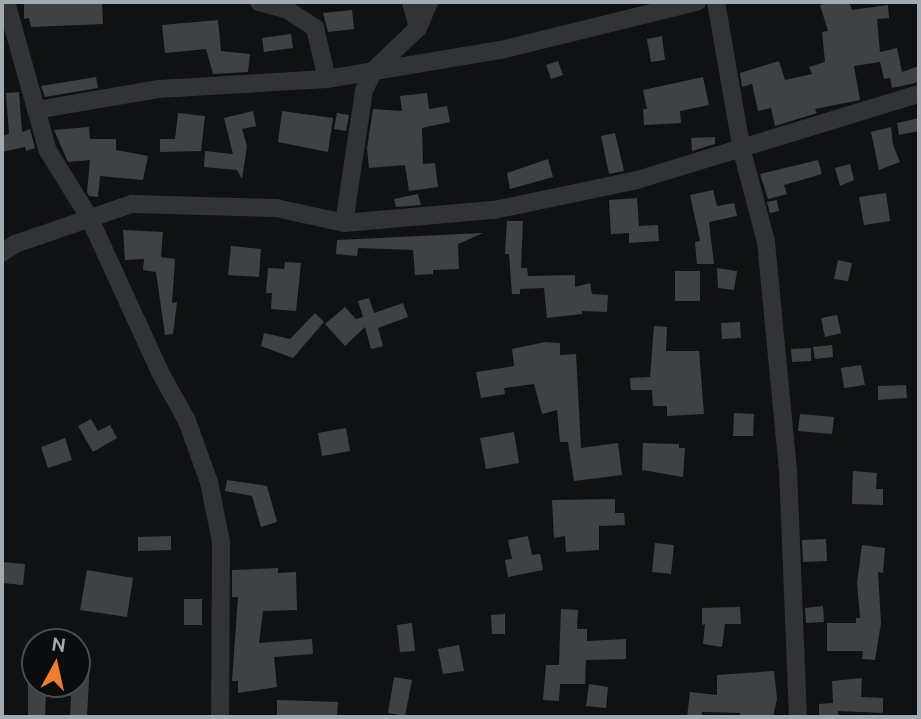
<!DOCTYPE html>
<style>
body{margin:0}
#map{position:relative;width:921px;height:719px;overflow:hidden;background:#101112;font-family:Ubuntu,sans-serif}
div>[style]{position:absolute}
.building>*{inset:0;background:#3f4245}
.street>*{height:18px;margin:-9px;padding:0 9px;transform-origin:9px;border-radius:9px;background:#313336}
span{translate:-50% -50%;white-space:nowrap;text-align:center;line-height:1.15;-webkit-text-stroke:6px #0b0c0d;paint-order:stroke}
.frame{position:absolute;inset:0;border:4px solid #a2abb2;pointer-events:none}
.north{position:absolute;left:21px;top:628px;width:70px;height:70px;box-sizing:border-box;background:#0b0c0d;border:2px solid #474c4f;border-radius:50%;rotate:8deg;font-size:19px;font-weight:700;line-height:28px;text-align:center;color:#a2abb2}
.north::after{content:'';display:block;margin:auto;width:24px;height:32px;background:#eb7f2f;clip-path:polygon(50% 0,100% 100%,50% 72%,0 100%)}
</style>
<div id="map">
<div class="building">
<i style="clip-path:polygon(24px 2px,102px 2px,103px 24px,31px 27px,29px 18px,24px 19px)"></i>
<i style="clip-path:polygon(832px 2px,849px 2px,852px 10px,888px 5px,889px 18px,877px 19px,880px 52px,897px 48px,902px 72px,919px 66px,919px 82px,892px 88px,890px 78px,884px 79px,880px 62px,854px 66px,860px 100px,815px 109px,817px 113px,775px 126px,771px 108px,758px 111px,752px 84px,742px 87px,740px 73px,779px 61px,785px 80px,812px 74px,809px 67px,825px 62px,822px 32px,828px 31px,820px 5px)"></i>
<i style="clip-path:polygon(352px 10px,354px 29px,328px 32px,323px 13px)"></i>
<i style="clip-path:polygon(218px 20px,221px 51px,250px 54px,248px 72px,213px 74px,206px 49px,165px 53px,162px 25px)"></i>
<i style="clip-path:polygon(291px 34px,293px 48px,264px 52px,262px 38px)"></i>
<i style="clip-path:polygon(662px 36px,665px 60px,651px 62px,647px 39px)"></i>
<i style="clip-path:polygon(558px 61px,563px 75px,551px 79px,546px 65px)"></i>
<i style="clip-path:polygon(96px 77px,98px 88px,45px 97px,41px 86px)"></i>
<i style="clip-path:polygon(703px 77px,709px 105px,680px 111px,681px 123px,644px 125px,643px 109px,647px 109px,643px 90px)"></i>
<i style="clip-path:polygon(19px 92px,22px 132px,30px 129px,35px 148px,26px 151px,25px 147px,2px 152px,2px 136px,9px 134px,6px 93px)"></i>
<i style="clip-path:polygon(427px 93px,429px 109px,447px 106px,450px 122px,422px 128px,423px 164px,435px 163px,438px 187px,409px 191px,405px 165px,369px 168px,367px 148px,373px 109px,402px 111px,400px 96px)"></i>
<i style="clip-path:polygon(253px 111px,256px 126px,242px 129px,247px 146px,242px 179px,237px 170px,204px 167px,205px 151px,233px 154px,224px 118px)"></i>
<i style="clip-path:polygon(282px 111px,333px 118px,328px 152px,278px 142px)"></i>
<i style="clip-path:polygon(178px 113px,205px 116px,201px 151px,160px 152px,160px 139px,175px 139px)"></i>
<i style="clip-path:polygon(337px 113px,349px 115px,346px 131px,334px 129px)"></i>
<i style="clip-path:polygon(919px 118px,919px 131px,899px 135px,897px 123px)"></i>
<i style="clip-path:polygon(89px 127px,90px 139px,116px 139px,116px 150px,148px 156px,143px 180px,100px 176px,98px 197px,89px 196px,87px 192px,90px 160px,68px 162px,54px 130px)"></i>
<i style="clip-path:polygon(891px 127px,893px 145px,900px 162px,879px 170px,871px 132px)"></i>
<i style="clip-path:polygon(615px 133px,624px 171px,609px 174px,601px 136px)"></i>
<i style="clip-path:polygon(715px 137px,715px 144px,692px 151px,691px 138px)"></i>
<i style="clip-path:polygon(548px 159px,553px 177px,510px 189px,507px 173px)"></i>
<i style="clip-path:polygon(818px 160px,822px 174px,784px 185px,787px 194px,768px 199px,760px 174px)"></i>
<i style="clip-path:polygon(850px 164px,854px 180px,840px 186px,835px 168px)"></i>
<i style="clip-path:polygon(713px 190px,717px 206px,734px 203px,737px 216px,709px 222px,714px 264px,697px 264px,695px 242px,700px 241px,690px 195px)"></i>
<i style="clip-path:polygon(886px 193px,890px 221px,864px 225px,859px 197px)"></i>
<i style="clip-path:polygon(418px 194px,421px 205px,396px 207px,394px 199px)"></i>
<i style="clip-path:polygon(637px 198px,639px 226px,658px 225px,659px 241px,629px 243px,629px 233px,611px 234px,609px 200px)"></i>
<i style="clip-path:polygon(777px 200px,779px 211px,770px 213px,767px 202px)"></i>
<i style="clip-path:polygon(507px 221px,523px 221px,521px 268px,527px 268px,528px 276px,575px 275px,575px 287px,590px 283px,592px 294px,608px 295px,607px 312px,582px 311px,582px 314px,547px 318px,544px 288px,520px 289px,520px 294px,512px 294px,509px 254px,505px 254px)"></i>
<i style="clip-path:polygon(123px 230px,163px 232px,161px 257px,175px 259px,172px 303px,177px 302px,173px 334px,165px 335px,156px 272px,143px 270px,144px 259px,125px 260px)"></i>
<i style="clip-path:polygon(483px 233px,458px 244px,459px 269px,433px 270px,433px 274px,415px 275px,413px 250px,358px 248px,357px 256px,336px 254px,337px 240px)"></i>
<i style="clip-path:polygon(231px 246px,261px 249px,259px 277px,228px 275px)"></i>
<i style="clip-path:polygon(838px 260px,852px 263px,848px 281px,834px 279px)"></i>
<i style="clip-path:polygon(285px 262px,301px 263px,296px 311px,271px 309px,272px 293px,266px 293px,268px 268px,284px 269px)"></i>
<i style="clip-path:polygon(717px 268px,737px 271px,734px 290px,718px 288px)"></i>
<i style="clip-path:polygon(675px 271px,700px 271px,700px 301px,675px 301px)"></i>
<i style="clip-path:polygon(369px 298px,374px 313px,403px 303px,408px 317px,378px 328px,383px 346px,371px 349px,365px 327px,345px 346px,325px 324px,345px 307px,356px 319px,363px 317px,358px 301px)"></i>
<i style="clip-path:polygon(315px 313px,324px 322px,293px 358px,261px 346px,264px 333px,290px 339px)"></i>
<i style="clip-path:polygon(837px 315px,841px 333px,825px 337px,821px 318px)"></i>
<i style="clip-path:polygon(740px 322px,741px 338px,722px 339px,721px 323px)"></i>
<i style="clip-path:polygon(654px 326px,667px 327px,666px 351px,699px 351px,704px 414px,667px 416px,667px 406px,653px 406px,652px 390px,631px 390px,630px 378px,650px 377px)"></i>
<i style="clip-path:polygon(545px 342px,560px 343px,560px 355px,576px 354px,581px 448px,618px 443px,622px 475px,574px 481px,568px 442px,560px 442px,557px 410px,542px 414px,534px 384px,504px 388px,505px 394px,481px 398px,476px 372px,514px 366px,512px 349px)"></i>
<i style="clip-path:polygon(832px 345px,833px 357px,815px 359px,813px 347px)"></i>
<i style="clip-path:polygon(811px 348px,811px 361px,792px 362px,791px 349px)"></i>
<i style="clip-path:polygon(861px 365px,865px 385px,844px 388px,841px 368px)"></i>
<i style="clip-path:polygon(906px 385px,907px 398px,878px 400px,878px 386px)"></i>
<i style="clip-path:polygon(734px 413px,754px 414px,753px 436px,733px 436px)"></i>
<i style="clip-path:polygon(800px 414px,834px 417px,832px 434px,798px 431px)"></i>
<i style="clip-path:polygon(91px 419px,98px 431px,110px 425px,117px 438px,93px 452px,78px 426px)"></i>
<i style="clip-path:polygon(346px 428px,350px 451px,322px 456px,318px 433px)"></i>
<i style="clip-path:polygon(514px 432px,519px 463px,486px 469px,480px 438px)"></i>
<i style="clip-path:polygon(65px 438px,72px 460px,48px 468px,41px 447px)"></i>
<i style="clip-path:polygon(643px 443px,679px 444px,679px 448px,685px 448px,683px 477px,642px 470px)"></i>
<i style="clip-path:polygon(853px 471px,877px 473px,876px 489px,883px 489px,883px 505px,852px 504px)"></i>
<i style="clip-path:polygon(227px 480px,267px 486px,277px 522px,261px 527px,252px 496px,225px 491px)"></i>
<i style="clip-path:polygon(615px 499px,615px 513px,624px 513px,625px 525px,599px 526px,599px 550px,566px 552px,565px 536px,554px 538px,552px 500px)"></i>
<i style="clip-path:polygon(171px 536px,171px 550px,138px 551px,138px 537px)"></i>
<i style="clip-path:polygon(528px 536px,532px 555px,540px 554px,543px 570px,508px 577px,505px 560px,512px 559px,508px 540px)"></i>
<i style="clip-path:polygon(826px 539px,827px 561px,803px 562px,802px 540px)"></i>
<i style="clip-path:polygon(655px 543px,674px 545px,671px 574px,652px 572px)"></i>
<i style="clip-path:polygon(862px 545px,885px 548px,883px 573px,878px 572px,881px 623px,875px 660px,862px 659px,863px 651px,827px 651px,827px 623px,856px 623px,856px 618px,860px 618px,857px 583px)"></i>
<i style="clip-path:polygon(2px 562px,25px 564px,23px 585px,2px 583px)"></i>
<i style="clip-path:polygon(278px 568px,278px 573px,296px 572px,297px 610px,263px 611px,259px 643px,312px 639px,313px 654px,274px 657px,277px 687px,238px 693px,238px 681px,232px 681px,238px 597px,232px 597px,232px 570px)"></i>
<i style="clip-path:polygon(87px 570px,133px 578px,127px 617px,80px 610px)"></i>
<i style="clip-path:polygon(184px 599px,202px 599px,202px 625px,184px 625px)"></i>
<i style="clip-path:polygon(823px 606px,824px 622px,806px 623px,805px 608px)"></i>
<i style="clip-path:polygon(740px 607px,741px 624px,725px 624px,722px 647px,703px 644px,705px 624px,702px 625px,702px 608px)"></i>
<i style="clip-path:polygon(561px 609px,578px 610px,577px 629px,587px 629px,587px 641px,626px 639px,626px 659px,586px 660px,585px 684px,560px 684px,559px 701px,543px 700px,546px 665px,559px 665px)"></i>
<i style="clip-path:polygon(505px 614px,505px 634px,492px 634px,491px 615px)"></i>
<i style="clip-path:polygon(412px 623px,415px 651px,400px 652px,397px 625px)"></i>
<i style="clip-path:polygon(459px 645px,464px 671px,443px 674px,438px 649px)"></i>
<i style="clip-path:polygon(77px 659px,90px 660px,87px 717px,70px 717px,71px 696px,46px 695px,45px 717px,28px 717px,28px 684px,77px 684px)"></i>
<i style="clip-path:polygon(774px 671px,777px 699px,773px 717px,740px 717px,740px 713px,702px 712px,702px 717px,687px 717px,690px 692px,717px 695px,717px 675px)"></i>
<i style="clip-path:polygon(394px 677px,412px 680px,405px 716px,388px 713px)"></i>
<i style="clip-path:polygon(862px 678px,861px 697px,883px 698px,883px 713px,838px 711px,839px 717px,819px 717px,819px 704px,833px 703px,832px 681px)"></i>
<i style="clip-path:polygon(589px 684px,608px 687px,606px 708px,586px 706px)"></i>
<i style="clip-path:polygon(277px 700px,338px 702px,337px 717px,277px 717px)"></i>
</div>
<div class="street">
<i style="left:6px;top:2px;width:155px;rotate:74.3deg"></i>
<i style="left:48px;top:151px;width:78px;rotate:58.2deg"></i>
<i style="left:89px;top:217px;width:173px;rotate:65.4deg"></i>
<i style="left:161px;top:374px;width:54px;rotate:61deg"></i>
<i style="left:187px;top:421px;width:65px;rotate:70.2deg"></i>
<i style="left:209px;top:482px;width:61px;rotate:78.7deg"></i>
<i style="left:221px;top:542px;width:175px;rotate:90.3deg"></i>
<i style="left:259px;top:2px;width:28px;rotate:15deg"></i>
<i style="left:286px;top:9px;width:35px;rotate:33deg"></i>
<i style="left:315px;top:28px;width:52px;rotate:76.8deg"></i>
<i style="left:411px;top:2px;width:27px;rotate:75deg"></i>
<i style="left:716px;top:2px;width:151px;rotate:80.1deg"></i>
<i style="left:742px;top:151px;width:94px;rotate:75.2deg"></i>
<i style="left:766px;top:242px;width:228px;rotate:84.5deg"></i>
<i style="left:788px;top:469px;width:248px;rotate:87.7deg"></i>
<i style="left:36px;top:110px;width:125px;rotate:-9.7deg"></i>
<i style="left:159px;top:89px;width:168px;rotate:-3.4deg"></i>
<i style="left:327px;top:79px;width:176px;rotate:-9.5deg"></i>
<i style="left:501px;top:50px;width:202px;rotate:-13.8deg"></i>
<i style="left:344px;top:223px;width:134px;rotate:-81.4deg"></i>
<i style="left:364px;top:90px;width:22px;rotate:-63deg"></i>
<i style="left:374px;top:70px;width:61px;rotate:-43.7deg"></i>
<i style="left:418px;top:28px;width:28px;rotate:-67deg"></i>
<i style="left:2px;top:253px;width:16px;rotate:-35deg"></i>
<i style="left:15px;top:244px;width:124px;rotate:-18.9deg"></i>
<i style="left:132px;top:204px;width:144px;rotate:1.6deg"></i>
<i style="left:276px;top:208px;width:70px;rotate:12.4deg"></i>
<i style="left:344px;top:223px;width:151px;rotate:-5deg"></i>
<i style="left:494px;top:210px;width:146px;rotate:-11.8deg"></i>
<i style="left:637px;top:180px;width:295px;rotate:-17deg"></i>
</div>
<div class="frame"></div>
<div class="north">N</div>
</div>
